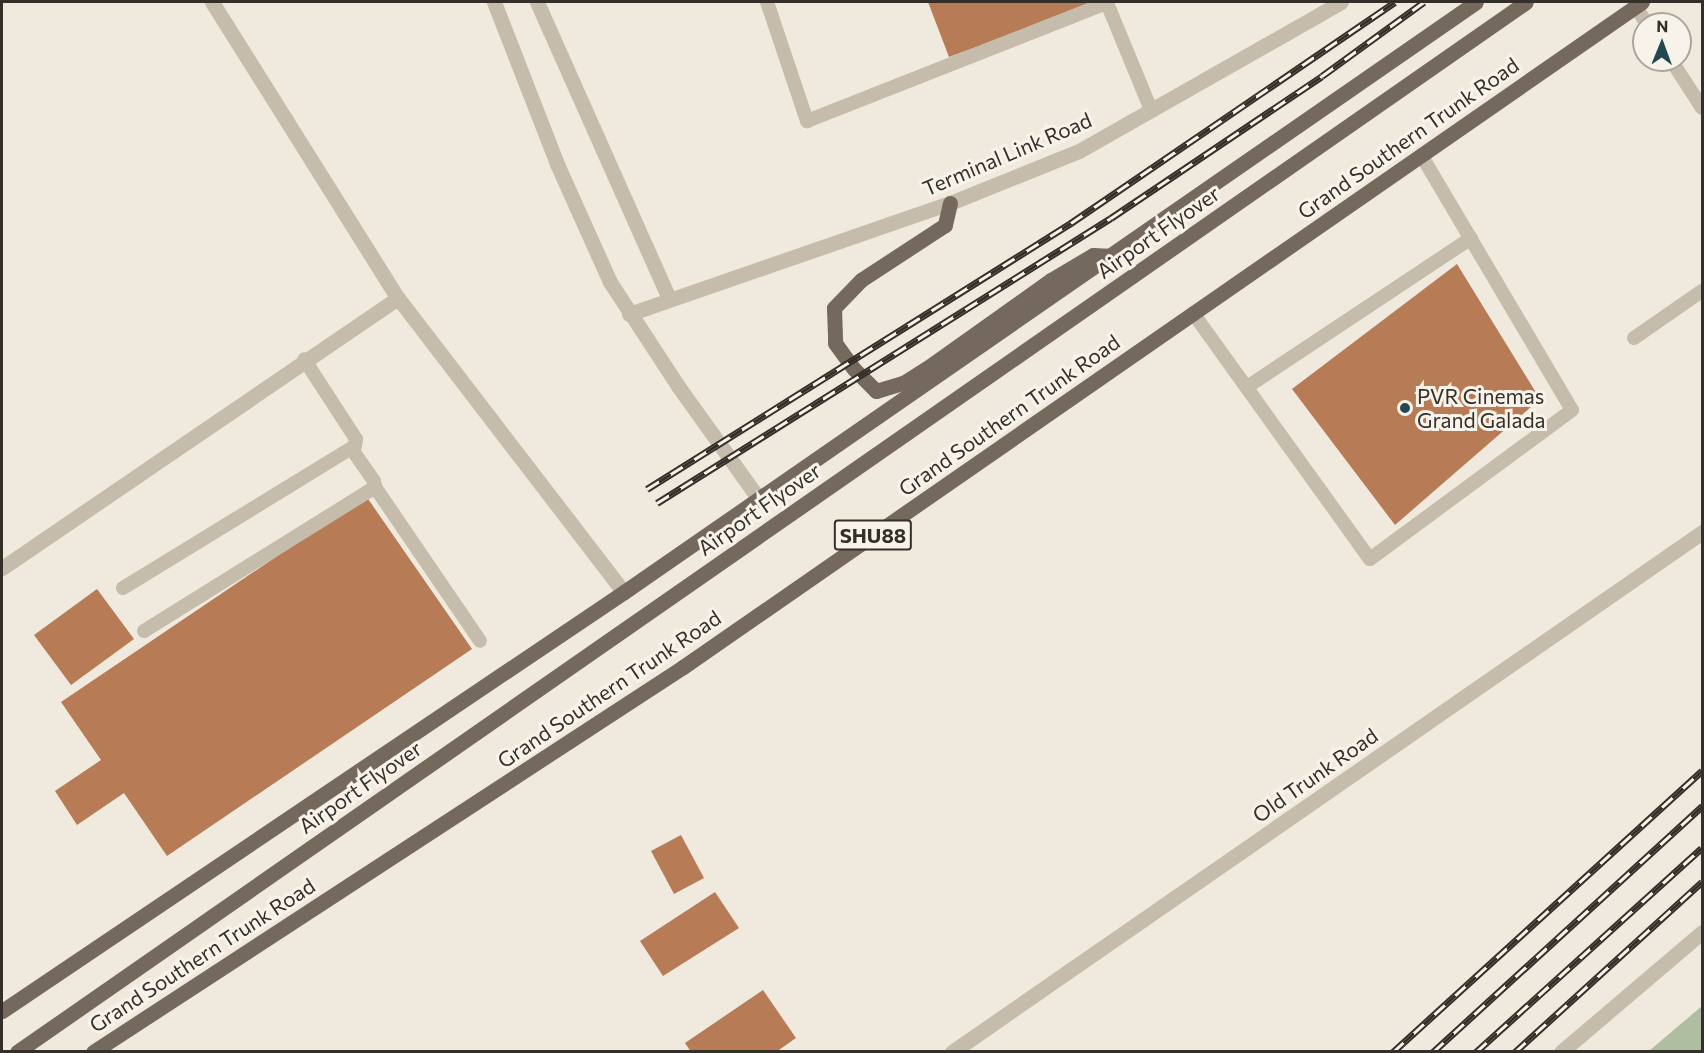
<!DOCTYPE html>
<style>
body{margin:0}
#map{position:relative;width:1704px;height:1053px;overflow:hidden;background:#f0eade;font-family:Commissioner,sans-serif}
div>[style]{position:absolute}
.green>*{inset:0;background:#afbda0}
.building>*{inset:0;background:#b77b55}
.service>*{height:14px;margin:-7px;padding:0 7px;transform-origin:7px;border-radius:7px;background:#c6bcac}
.minor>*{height:15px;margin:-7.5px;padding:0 7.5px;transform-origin:7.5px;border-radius:7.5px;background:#c6bcac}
.tertiary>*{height:15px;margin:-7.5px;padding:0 7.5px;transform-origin:7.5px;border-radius:7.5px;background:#c6bcac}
.primary>*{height:15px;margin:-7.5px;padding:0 7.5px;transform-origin:7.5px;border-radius:7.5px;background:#75695d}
.rail>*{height:7px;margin-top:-3.5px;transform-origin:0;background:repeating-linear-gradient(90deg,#f8f3ea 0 14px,#352f2a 0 28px);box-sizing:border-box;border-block:2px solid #352f2a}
.dots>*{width:16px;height:16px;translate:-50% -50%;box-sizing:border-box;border:3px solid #f8f3ea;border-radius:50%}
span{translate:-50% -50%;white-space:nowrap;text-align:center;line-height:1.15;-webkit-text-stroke:6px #f8f3ea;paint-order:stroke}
.shield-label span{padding:2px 4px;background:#f8f3ea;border:2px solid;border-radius:4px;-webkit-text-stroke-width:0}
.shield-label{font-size:20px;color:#352f2a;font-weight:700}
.street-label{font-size:21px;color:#352f2a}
.poi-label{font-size:21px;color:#352f2a}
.left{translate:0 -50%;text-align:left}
.frame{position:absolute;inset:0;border:3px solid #352f2a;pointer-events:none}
.north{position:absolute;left:1632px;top:12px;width:60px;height:60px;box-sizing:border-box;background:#f8f3ea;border:2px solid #aaa59d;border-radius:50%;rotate:1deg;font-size:16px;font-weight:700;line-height:24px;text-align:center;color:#352f2a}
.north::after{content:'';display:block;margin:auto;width:21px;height:27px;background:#244852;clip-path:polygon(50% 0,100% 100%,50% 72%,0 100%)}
</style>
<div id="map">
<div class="green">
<i style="clip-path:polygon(1702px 1006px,1702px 1051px,1649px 1051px)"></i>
</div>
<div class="building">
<i style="clip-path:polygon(928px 2px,1099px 2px,949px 57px)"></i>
<i style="clip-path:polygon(1457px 264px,1540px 399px,1395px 525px,1292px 389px)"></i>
<i style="clip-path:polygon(366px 496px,472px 649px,167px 856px,124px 793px,77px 825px,55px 791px,101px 760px,61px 702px)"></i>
<i style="clip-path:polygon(97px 589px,134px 639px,71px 685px,34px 635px)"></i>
<i style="clip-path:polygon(681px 835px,704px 878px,674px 894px,651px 851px)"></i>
<i style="clip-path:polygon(715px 892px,739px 928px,663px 976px,640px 941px)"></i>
<i style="clip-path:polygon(763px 990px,796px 1038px,776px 1052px,691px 1052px,685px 1043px)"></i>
</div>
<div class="service">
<i style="left:767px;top:2px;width:126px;rotate:71.4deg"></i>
<i style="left:807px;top:121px;width:322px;rotate:-21.5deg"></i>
<i style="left:1107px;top:3px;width:116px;rotate:67.6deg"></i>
<i style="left:1635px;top:6px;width:22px;rotate:56deg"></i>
<i style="left:1671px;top:60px;width:57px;rotate:57.1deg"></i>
<i style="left:1193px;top:313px;width:303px;rotate:54.3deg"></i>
<i style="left:1370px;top:559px;width:251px;rotate:-36.4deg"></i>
<i style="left:1572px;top:410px;width:296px;rotate:-120.6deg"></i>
<i style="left:1634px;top:338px;width:83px;rotate:-34.7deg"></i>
<i style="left:1247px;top:387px;width:269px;rotate:-33.6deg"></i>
<i style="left:375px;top:487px;width:186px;rotate:55.7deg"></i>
<i style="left:123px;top:588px;width:272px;rotate:-31.5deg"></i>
<i style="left:355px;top:446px;width:7px;rotate:-82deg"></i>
<i style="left:356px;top:439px;width:95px;rotate:-123deg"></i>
<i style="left:144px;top:631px;width:272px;rotate:-31.9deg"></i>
<i style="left:375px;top:487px;width:6px;rotate:-99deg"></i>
<i style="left:374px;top:481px;width:39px;rotate:-125deg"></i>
</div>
<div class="minor">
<i style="left:212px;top:2px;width:350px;rotate:57.9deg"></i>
<i style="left:398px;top:298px;width:371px;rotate:52.5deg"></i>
<i style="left:2px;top:568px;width:479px;rotate:-34.3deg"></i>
</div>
<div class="tertiary">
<i style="left:494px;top:2px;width:174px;rotate:68.7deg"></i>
<i style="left:557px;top:164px;width:129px;rotate:65.8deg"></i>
<i style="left:610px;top:282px;width:124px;rotate:56.8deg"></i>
<i style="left:678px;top:386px;width:139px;rotate:54.4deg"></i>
<i style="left:537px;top:2px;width:325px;rotate:66deg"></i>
<i style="left:629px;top:314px;width:340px;rotate:-19.1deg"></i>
<i style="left:950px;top:203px;width:139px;rotate:-22deg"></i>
<i style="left:1079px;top:151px;width:301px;rotate:-29.6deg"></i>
<i style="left:952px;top:1052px;width:913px;rotate:-34.73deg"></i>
<i style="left:1561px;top:1052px;width:185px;rotate:-40.4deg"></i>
</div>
<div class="primary">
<i style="left:950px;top:203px;width:23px;rotate:103deg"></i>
<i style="left:945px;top:225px;width:100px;rotate:146.8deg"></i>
<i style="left:861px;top:280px;width:39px;rotate:134deg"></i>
<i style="left:834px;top:308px;width:35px;rotate:88deg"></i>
<i style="left:835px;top:343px;width:32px;rotate:54deg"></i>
<i style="left:854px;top:369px;width:31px;rotate:45deg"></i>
<i style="left:876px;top:391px;width:28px;rotate:-17deg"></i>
<i style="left:903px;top:383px;width:28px;rotate:-32deg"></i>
<i style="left:927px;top:368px;width:152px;rotate:-35.4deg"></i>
<i style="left:1051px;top:280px;width:49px;rotate:-30.8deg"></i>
<i style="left:1093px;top:255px;width:20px;rotate:3deg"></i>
<i style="left:2px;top:1011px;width:750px;rotate:-33.97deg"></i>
<i style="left:624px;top:592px;width:1036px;rotate:-34.7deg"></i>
<i style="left:17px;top:1052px;width:1838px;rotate:-34.83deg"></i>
<i style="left:93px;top:1052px;width:705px;rotate:-33.13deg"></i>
<i style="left:683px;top:667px;width:1167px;rotate:-34.74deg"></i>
</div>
<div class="rail">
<i style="left:647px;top:489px;width:501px;rotate:-32.1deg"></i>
<i style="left:1071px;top:223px;width:392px;rotate:-34.3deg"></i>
<i style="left:657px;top:503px;width:536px;rotate:-32.12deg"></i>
<i style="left:1111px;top:218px;width:254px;rotate:-33.9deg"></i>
<i style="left:1322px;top:76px;width:126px;rotate:-36deg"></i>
<i style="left:1393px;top:1052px;width:418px;rotate:-42.3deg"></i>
<i style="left:1433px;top:1052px;width:365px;rotate:-42.4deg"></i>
<i style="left:1476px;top:1052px;width:304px;rotate:-42.1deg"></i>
<i style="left:1515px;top:1052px;width:253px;rotate:-42.3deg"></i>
</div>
<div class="dots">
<i style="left:1405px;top:408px;background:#244852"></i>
</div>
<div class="shield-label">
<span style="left:873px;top:535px">SHU88</span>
</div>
<div class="street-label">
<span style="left:1408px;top:138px;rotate:-35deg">Grand Southern Trunk Road</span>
<span style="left:1007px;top:154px;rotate:-23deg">Terminal Link Road</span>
<span style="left:1158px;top:232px;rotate:-35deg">Airport Flyover</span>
<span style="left:1009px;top:415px;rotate:-35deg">Grand Southern Trunk Road</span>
<span style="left:759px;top:509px;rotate:-35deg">Airport Flyover</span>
<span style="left:609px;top:689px;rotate:-34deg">Grand Southern Trunk Road</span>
<span style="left:1315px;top:775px;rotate:-35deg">Old Trunk Road</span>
<span style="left:360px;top:787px;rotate:-35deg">Airport Flyover</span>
<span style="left:202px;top:955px;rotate:-33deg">Grand Southern Trunk Road</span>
</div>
<div class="poi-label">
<span class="left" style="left:1417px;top:408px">PVR Cinemas<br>Grand Galada</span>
</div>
<div class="frame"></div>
<div class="north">N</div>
</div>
